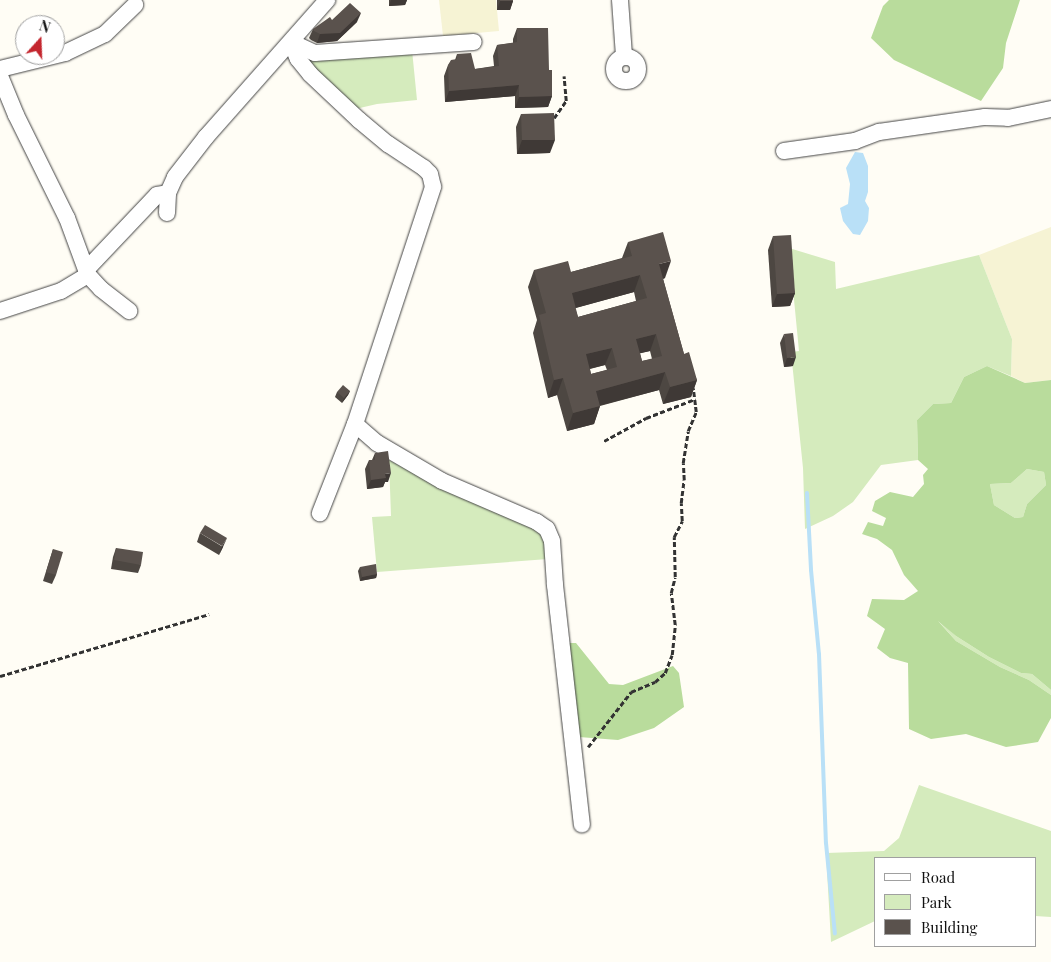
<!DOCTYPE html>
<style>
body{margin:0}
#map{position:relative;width:1051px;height:962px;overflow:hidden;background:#fffdf5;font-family:"Playfair Display",serif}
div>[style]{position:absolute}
.farmland>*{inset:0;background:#f6f3d4}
.green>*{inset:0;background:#d5ebbd}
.forest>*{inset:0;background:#b9dc9c}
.water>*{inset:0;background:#b9e0f7}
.stream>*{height:4px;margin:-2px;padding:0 2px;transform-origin:2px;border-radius:2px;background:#b9e0f7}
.path>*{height:2.5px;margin-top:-1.25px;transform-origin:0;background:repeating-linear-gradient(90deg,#333 0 5px,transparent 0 7.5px)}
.roads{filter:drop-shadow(0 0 1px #444) drop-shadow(0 0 1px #444)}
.minor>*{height:16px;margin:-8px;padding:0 8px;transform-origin:8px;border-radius:8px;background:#fff}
.minor>.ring{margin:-8px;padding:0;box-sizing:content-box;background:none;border:16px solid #fff;border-radius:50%}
.wall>*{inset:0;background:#4d4742}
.shaded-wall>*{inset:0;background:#3f3936}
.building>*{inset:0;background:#5a524d}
span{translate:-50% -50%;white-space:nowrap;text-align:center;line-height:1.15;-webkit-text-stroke:5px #fff;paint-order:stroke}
.legend{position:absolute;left:874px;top:857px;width:162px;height:90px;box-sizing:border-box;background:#fff;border:1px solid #a0a0a0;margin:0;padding:6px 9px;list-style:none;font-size:15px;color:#111}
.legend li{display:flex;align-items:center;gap:10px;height:25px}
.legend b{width:25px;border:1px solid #a0a0a0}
.north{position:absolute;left:15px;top:15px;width:50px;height:50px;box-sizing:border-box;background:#fff;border:1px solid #a0a0a0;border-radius:50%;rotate:20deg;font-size:14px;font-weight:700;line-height:20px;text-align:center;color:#111}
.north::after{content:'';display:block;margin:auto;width:18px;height:22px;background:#c4262e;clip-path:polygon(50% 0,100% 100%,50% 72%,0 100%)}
</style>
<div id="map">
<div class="farmland">
<i style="clip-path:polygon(439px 0,496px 0,499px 31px,443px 36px)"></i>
<i style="clip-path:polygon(1051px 227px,1051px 380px,1025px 383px,1011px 376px,1012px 339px,979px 255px)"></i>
</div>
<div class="green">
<i style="clip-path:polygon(412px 50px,417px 100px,377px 104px,351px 110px,302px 52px)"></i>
<i style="clip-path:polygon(789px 248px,835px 262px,836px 289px,979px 255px,1012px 339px,1011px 376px,987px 366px,964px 377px,951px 403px,933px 404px,917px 420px,918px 460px,881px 465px,853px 502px,833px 516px,805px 529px,803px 468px,791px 352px,799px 351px)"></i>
<i style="clip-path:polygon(389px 460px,458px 496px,546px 534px,548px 559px,377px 572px,372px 517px,391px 516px)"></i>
<i style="clip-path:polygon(1027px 469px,1044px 472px,1046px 485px,1027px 504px,1023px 517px,1015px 518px,994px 505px,990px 484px,1011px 483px)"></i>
<i style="clip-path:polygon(934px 616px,956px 636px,989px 657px,1021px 673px,1032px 674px,1051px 690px,1051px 699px,1051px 695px,1029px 680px,1000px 667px,956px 641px)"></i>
<i style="clip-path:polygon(919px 785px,1051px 831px,1051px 917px,1035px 916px,1035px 858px,875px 858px,875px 921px,831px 942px,826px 853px,884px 851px,899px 838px)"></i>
</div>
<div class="forest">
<i style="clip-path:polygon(889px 0,1020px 0,1006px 43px,1003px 68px,981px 101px,894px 60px,871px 38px,883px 6px)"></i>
<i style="clip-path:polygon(evenodd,987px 366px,1025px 383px,1051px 380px,1051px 690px,1032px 674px,1021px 673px,989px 657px,956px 636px,938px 621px,956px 641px,1000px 667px,1029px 680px,1051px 695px,1051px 718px,1038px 742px,1006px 747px,966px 734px,931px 739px,909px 729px,908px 663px,890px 658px,877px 648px,885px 629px,867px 616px,872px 599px,904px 600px,918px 591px,904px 575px,892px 550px,877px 539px,862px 534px,868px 522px,883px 526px,886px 518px,872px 511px,875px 501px,890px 492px,913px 497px,924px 484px,923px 475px,928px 469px,918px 460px,917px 420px,933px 404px,951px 403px,964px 377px,987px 366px,1027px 469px,1044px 472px,1046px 485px,1027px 504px,1023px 517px,1015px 518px,994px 505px,990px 484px,1011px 483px,1027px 469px)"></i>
<i style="clip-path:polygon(565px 643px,576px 643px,609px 684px,623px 685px,673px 666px,679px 673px,684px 707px,654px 728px,618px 740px,579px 737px)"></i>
</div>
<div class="water">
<i style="clip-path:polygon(855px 152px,863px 153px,868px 166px,868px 192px,865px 201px,869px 208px,868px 221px,860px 235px,853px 234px,843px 221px,840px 208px,848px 204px,850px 184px,846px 168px)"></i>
</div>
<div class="stream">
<i style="left:807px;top:493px;width:77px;rotate:87deg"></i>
<i style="left:811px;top:570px;width:84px;rotate:84.6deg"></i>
<i style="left:819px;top:654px;width:189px;rotate:87.9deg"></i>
<i style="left:826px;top:843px;width:91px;rotate:84.4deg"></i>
</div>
<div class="path">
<i style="left:554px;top:118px;width:21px;rotate:-55deg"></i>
<i style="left:566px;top:101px;width:25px;rotate:-95deg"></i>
<i style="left:604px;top:441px;width:48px;rotate:-28.7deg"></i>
<i style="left:646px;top:418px;width:53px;rotate:-21.2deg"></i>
<i style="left:0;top:676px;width:218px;rotate:-16.5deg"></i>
<i style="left:588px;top:747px;width:70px;rotate:-52deg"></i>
<i style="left:631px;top:692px;width:26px;rotate:-23deg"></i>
<i style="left:655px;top:682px;width:13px;rotate:-42deg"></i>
<i style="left:665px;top:673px;width:19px;rotate:-69deg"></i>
<i style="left:672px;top:655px;width:30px;rotate:-84deg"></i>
<i style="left:675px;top:625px;width:32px;rotate:-97deg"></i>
<i style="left:671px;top:593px;width:16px;rotate:-76deg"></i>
<i style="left:675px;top:577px;width:40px;rotate:-91.4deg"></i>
<i style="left:674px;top:537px;width:18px;rotate:-63deg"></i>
<i style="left:682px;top:521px;width:18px;rotate:-93deg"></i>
<i style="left:681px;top:503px;width:23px;rotate:-83deg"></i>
<i style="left:684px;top:480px;width:17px;rotate:-93deg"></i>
<i style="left:683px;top:463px;width:32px;rotate:-81deg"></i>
<i style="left:688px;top:431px;width:21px;rotate:-67deg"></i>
<i style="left:696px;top:412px;width:24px;rotate:-97deg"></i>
</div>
<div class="roads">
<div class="minor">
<i style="left:620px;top:0;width:56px;rotate:85.9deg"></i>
<i style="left:291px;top:42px;width:18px;rotate:68deg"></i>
<i style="left:298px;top:59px;width:19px;rotate:51deg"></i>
<i style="left:310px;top:74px;width:67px;rotate:43.2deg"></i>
<i style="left:359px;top:120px;width:38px;rotate:40deg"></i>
<i style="left:388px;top:144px;width:43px;rotate:33.7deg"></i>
<i style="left:424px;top:168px;width:8px;rotate:45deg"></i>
<i style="left:430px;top:174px;width:13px;rotate:77deg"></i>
<i style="left:433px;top:187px;width:250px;rotate:108.2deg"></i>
<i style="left:355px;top:424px;width:96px;rotate:111.5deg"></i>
<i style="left:291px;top:42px;width:26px;rotate:25deg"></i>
<i style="left:315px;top:53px;width:159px;rotate:-4deg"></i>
<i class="ring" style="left:614px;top:57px;width:8px;height:8px"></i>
<i style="left:0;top:69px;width:67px;rotate:-13.8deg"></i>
<i style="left:65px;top:53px;width:44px;rotate:-25.4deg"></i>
<i style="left:105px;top:34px;width:42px;rotate:-44deg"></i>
<i style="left:0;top:76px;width:42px;rotate:67.7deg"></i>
<i style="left:16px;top:115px;width:115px;rotate:63.7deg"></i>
<i style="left:67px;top:218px;width:61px;rotate:69.8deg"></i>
<i style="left:88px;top:275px;width:19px;rotate:47deg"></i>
<i style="left:101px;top:289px;width:36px;rotate:38deg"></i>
<i style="left:784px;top:151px;width:72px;rotate:-8deg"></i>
<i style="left:855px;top:141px;width:26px;rotate:-21deg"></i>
<i style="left:879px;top:132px;width:107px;rotate:-8.1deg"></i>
<i style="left:985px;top:117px;width:23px;rotate:2deg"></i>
<i style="left:1008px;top:118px;width:44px;rotate:-11.8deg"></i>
<i style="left:167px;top:213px;width:20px;rotate:-87deg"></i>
<i style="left:168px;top:193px;width:17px;rotate:-66deg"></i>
<i style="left:175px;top:177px;width:51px;rotate:-52.2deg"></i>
<i style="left:206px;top:137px;width:183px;rotate:-48.5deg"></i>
<i style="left:86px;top:270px;width:103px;rotate:-46.6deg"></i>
<i style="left:157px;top:195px;width:11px;rotate:-10deg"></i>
<i style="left:0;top:311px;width:64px;rotate:-18.2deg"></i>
<i style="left:61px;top:291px;width:31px;rotate:-31deg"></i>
<i style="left:355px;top:424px;width:29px;rotate:41deg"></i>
<i style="left:377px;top:443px;width:75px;rotate:30.3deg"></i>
<i style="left:442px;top:481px;width:103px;rotate:23.3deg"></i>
<i style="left:537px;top:522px;width:12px;rotate:35deg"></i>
<i style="left:547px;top:529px;width:13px;rotate:67deg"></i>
<i style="left:552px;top:541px;width:44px;rotate:86.1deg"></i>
<i style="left:555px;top:585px;width:241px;rotate:83.6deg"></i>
</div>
</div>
<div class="wall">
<i style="clip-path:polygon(389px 0,407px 0,405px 5px,389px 6px)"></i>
<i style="clip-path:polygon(497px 0,513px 0,513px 1px,510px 10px,497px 10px)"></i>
<i style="clip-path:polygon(357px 22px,337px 41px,317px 43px,311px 40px,309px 38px,313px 29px)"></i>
<i style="clip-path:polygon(517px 28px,549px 70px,552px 96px,548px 107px,515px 108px,515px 96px,445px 102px,444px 76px,448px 65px,455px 60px,457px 54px,475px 69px,494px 66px,493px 56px,497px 45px,513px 43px,513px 39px)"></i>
<i style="clip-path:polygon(521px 114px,550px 153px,517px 154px,516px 127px)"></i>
<i style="clip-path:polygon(773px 236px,795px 293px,790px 306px,772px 307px,768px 250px)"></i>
<i style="clip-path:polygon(evenodd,628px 242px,665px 278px,663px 279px,684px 354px,697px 380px,691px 397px,663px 404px,659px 390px,600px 406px,594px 424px,567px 431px,557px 395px,548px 398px,533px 333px,537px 320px,528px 287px,534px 270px,571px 272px,622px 258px,628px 242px,634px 292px,636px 301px,578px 317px,575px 308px,634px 292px,628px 242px,650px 351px,652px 359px,642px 361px,640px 353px,650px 351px,628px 242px,605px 365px,607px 370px,591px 374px,590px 369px,605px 365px)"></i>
<i style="clip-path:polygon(784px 334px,793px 366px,784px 367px,780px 343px)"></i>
<i style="clip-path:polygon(350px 391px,348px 395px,342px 403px,335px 397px,337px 392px)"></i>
<i style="clip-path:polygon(375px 453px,388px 482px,385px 482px,383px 487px,367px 489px,365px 469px,369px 460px,372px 460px)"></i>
<i style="clip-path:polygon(200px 533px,223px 547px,219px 555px,197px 542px)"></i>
<i style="clip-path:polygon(116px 548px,141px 565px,138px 573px,111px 569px,113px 557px)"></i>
<i style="clip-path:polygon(53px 549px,56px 575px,52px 584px,43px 581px)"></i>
<i style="clip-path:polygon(360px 567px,377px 574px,376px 578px,360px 581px,358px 571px)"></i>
</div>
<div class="shaded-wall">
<i style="clip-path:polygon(391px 0,407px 0,405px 5px,389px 6px)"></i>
<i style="clip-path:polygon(500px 1px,513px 1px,510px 10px,497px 10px)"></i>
<i style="clip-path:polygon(361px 13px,357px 22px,337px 41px,317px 43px,320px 34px)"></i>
<i style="clip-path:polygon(519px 85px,515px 96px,445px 102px,449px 91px)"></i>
<i style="clip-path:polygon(552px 96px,548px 107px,515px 108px,519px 97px)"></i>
<i style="clip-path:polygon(522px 140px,555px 140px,550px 153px,517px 154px)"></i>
<i style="clip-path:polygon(671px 261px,665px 278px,653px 282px,659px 264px)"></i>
<i style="clip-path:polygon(640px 275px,634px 292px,565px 311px,572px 293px)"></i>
<i style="clip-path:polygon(795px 293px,790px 306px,772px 307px,777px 294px)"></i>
<i style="clip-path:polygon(656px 334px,650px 351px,629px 356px,636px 339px)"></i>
<i style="clip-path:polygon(612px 348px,605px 365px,580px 371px,586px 354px)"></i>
<i style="clip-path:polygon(796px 357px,793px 366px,784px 367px,787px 358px)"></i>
<i style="clip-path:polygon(665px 372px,659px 390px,590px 408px,596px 391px)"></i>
<i style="clip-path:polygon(563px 378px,557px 395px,548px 398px,554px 380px)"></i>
<i style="clip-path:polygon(697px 380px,691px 397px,663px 404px,670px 387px)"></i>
<i style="clip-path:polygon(350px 391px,348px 395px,342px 403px,344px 398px)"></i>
<i style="clip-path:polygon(600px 406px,594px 424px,567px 431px,573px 413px)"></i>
<i style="clip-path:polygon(391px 473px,388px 482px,385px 482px,383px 487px,367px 489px,371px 480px,385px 474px)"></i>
<i style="clip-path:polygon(227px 538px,223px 547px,219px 555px,222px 546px)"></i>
<i style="clip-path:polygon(377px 574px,376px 578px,360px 581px,362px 577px)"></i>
</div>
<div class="building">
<i style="clip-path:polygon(500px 0,513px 0,513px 1px,500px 1px)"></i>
<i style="clip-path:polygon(350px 3px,361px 13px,340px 33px,320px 34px,314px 31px,313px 29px,330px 17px,332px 20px)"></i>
<i style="clip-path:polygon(517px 28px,548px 28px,549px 70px,552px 70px,552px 96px,519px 97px,519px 85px,449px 91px,448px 65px,451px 60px,457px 59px,457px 54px,471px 53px,475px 69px,499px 66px,497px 45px,517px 42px)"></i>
<i style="clip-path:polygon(554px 113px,555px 140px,522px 140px,521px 114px)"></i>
<i style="clip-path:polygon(evenodd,663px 232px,671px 261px,659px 264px,684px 354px,689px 352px,697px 380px,670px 387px,665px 372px,596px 391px,600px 406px,573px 413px,563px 378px,554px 380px,539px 315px,546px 313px,534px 270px,568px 261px,571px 272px,632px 256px,628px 242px,663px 232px,640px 275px,647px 298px,578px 317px,572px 293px,640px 275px,663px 232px,656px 334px,662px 356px,642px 361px,636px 339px,656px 334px,663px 232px,612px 348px,617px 367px,591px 374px,586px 354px,612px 348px)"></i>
<i style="clip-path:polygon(791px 235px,795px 293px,777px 294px,773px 236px)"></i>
<i style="clip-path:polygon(793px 333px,796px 357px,787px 358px,784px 334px)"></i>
<i style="clip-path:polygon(343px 385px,350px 391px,344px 398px,337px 392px)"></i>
<i style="clip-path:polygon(388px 451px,391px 473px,385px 474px,386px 478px,371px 480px,369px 460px,375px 460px,375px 453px)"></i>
<i style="clip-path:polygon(205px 525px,227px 538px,222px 546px,200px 533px)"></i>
<i style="clip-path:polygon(116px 548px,143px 552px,141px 565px,114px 560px)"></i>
<i style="clip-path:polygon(53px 549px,63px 552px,56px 575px,46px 572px)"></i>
<i style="clip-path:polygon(376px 564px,377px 574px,362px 577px,360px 567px)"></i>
</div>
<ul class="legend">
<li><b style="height:6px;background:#fff"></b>Road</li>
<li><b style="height:14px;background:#d5ebbd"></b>Park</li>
<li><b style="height:14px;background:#5a524d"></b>Building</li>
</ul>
<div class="north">N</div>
</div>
